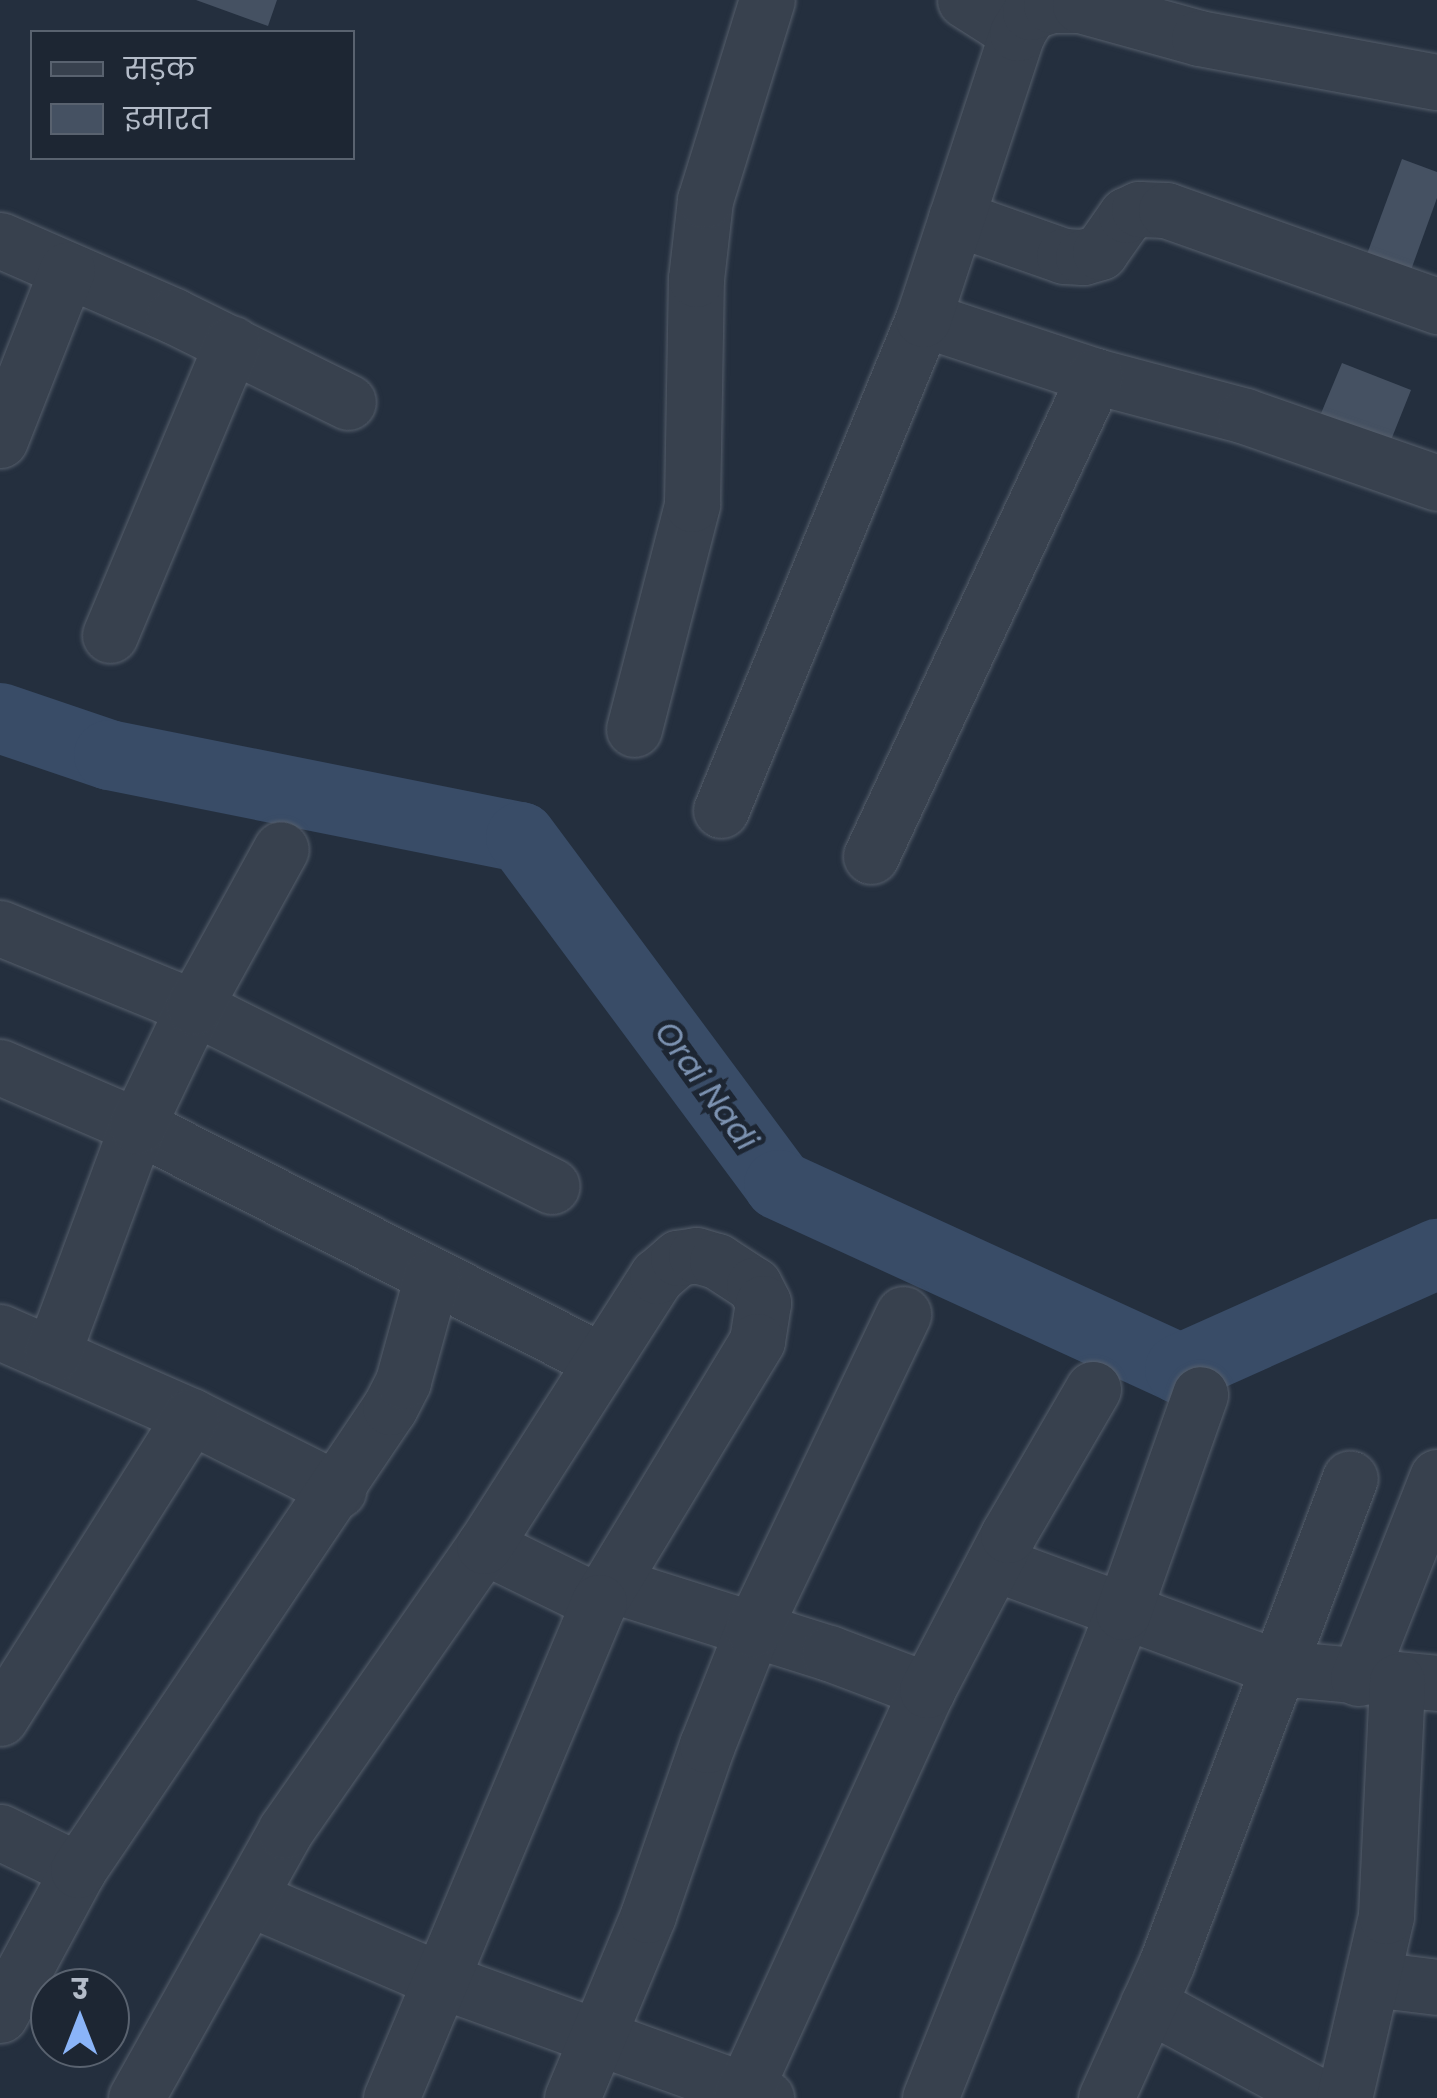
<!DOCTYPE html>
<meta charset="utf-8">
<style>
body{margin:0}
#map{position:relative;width:1437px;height:2098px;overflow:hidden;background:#242f3e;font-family:Poppins,"Noto Sans Devanagari",sans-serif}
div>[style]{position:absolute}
.river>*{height:70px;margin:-35px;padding:0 35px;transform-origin:35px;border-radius:35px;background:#394c67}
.building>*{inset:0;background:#455162}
.roads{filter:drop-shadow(0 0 2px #565f6c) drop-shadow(0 0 2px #565f6c)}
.minor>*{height:55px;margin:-27.5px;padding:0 27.5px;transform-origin:27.5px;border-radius:27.5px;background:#38414e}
span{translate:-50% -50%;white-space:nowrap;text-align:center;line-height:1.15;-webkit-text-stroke:10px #1d2633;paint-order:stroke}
.water-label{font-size:32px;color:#7c92b1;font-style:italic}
.legend{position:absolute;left:30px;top:30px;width:325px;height:130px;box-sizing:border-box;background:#1d2633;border:2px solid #59626f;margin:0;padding:12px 18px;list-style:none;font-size:30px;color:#b4bcc9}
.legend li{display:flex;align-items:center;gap:20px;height:50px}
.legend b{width:50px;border:2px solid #59626f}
.north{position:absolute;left:30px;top:1968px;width:100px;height:100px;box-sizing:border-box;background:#1d2633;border:2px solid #59626f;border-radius:50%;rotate:0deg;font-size:28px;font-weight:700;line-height:40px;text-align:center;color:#b4bcc9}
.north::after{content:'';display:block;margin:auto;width:35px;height:45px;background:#8ab4f8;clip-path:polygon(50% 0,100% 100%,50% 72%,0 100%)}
</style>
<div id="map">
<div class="river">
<i style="left:0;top:718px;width:115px;rotate:18.7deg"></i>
<i style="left:109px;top:755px;width:420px;rotate:11.3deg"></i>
<i style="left:521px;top:837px;width:433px;rotate:53.4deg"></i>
<i style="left:779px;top:1185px;width:441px;rotate:24.6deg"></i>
<i style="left:1180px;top:1369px;width:282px;rotate:-24.1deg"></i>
</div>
<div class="building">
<i style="clip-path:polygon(196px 0,277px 0,268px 26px)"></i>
<i style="clip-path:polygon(1402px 159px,1437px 172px,1437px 198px,1407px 281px,1363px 265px)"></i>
<i style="clip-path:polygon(1342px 363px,1411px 390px,1387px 450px,1317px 423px)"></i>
</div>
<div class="roads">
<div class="minor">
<i style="left:965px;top:0;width:62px;rotate:32.4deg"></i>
<i style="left:956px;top:218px;width:114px;rotate:19.4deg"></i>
<i style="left:1064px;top:256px;width:19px;rotate:3deg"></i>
<i style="left:1083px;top:257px;width:18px;rotate:-16deg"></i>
<i style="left:1100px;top:252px;width:45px;rotate:-54.9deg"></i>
<i style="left:1126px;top:215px;width:14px;rotate:-25deg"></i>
<i style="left:1139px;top:209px;width:27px;rotate:2deg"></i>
<i style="left:1166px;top:210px;width:288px;rotate:19.5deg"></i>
<i style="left:0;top:240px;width:190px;rotate:23.6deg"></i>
<i style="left:174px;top:316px;width:194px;rotate:26.3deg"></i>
<i style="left:923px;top:319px;width:181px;rotate:18.3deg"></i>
<i style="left:1095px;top:376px;width:155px;rotate:14.9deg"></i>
<i style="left:1245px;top:416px;width:203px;rotate:19.2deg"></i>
<i style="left:0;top:440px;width:183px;rotate:-68.5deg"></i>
<i style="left:110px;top:635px;width:316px;rotate:-67.3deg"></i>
<i style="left:634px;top:729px;width:232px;rotate:-75.5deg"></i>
<i style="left:692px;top:504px;width:225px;rotate:-89deg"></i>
<i style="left:696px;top:279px;width:80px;rotate:-83.5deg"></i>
<i style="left:705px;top:200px;width:209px;rotate:-72.8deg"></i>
<i style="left:721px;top:810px;width:531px;rotate:-67.64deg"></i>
<i style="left:923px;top:319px;width:301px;rotate:-71.8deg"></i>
<i style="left:1017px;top:33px;width:25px;rotate:-58deg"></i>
<i style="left:1030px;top:12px;width:22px;rotate:-18deg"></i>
<i style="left:1051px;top:5px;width:29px"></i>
<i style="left:1080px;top:5px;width:123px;rotate:15.5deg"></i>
<i style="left:1199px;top:38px;width:242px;rotate:10.5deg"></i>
<i style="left:871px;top:856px;width:530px;rotate:-64.98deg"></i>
<i style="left:0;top:928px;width:209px;rotate:22.2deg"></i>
<i style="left:194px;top:1007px;width:400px;rotate:26.6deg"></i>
<i style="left:0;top:1067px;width:149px;rotate:23.3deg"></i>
<i style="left:137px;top:1126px;width:519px;rotate:26.81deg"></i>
<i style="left:0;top:1332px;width:209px;rotate:23.7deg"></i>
<i style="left:191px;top:1416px;width:165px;rotate:26.7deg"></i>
<i style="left:52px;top:1355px;width:244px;rotate:-69.6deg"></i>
<i style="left:137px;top:1126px;width:132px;rotate:-64.4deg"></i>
<i style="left:194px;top:1007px;width:180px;rotate:-61.2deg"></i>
<i style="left:484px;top:1546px;width:128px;rotate:26deg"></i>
<i style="left:994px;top:1563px;width:304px;rotate:20.2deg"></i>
<i style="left:1279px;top:1668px;width:159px;rotate:5.4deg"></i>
<i style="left:610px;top:1584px;width:230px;rotate:17.5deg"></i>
<i style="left:829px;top:1653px;width:105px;rotate:20.7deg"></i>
<i style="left:1358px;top:1678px;width:216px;rotate:-68.5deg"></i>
<i style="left:0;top:1718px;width:357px;rotate:-57.7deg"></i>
<i style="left:0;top:1832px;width:87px;rotate:26deg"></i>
<i style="left:249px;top:1898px;width:208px;rotate:23.2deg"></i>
<i style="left:440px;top:1980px;width:347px;rotate:19.9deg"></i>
<i style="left:1373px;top:1979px;width:64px;rotate:7.1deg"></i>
<i style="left:1148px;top:2004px;width:198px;rotate:28.4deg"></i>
<i style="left:0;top:2015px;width:165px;rotate:-61.7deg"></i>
<i style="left:78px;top:1870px;width:558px;rotate:-56.03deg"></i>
<i style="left:390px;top:1407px;width:29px;rotate:-63deg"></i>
<i style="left:403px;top:1381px;width:109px;rotate:-74.6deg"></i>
<i style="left:136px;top:2098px;width:306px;rotate:-60.8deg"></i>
<i style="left:285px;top:1831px;width:348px;rotate:-55.1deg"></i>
<i style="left:484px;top:1546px;width:321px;rotate:-57.4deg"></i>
<i style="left:657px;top:1276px;width:28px;rotate:-41deg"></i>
<i style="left:678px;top:1258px;width:18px;rotate:-9deg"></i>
<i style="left:696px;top:1255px;width:22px;rotate:16deg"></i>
<i style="left:717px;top:1261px;width:44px;rotate:33deg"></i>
<i style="left:754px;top:1285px;width:20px;rotate:63deg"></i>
<i style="left:763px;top:1303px;width:38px;rotate:99deg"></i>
<i style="left:757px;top:1341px;width:305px;rotate:121.2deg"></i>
<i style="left:599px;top:1602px;width:538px;rotate:112.75deg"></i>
<i style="left:572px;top:2098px;width:198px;rotate:-67.4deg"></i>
<i style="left:648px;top:1915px;width:180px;rotate:-70.9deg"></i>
<i style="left:707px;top:1745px;width:125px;rotate:-68.4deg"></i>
<i style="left:753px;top:1629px;width:349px;rotate:-64.5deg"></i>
<i style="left:741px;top:2098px;width:448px;rotate:-65.5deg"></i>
<i style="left:927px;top:1690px;width:175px;rotate:-62.4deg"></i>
<i style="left:1008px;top:1535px;width:169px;rotate:-59.8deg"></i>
<i style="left:930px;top:2098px;width:523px;rotate:-68.34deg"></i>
<i style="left:1123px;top:1612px;width:231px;rotate:-70.5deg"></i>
<i style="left:1106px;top:2098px;width:149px;rotate:-65.8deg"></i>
<i style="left:1167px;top:1962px;width:517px;rotate:-69.29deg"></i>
<i style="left:1344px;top:2098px;width:187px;rotate:-77deg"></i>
<i style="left:1386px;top:1916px;width:235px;rotate:-87.3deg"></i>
</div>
</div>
<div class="water-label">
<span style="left:706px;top:1086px;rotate:54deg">Orai Nadi</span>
</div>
<ul class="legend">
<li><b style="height:12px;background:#38414e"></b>सड़क</li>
<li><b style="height:28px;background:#455162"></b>इमारत</li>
</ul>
<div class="north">उ</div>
</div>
